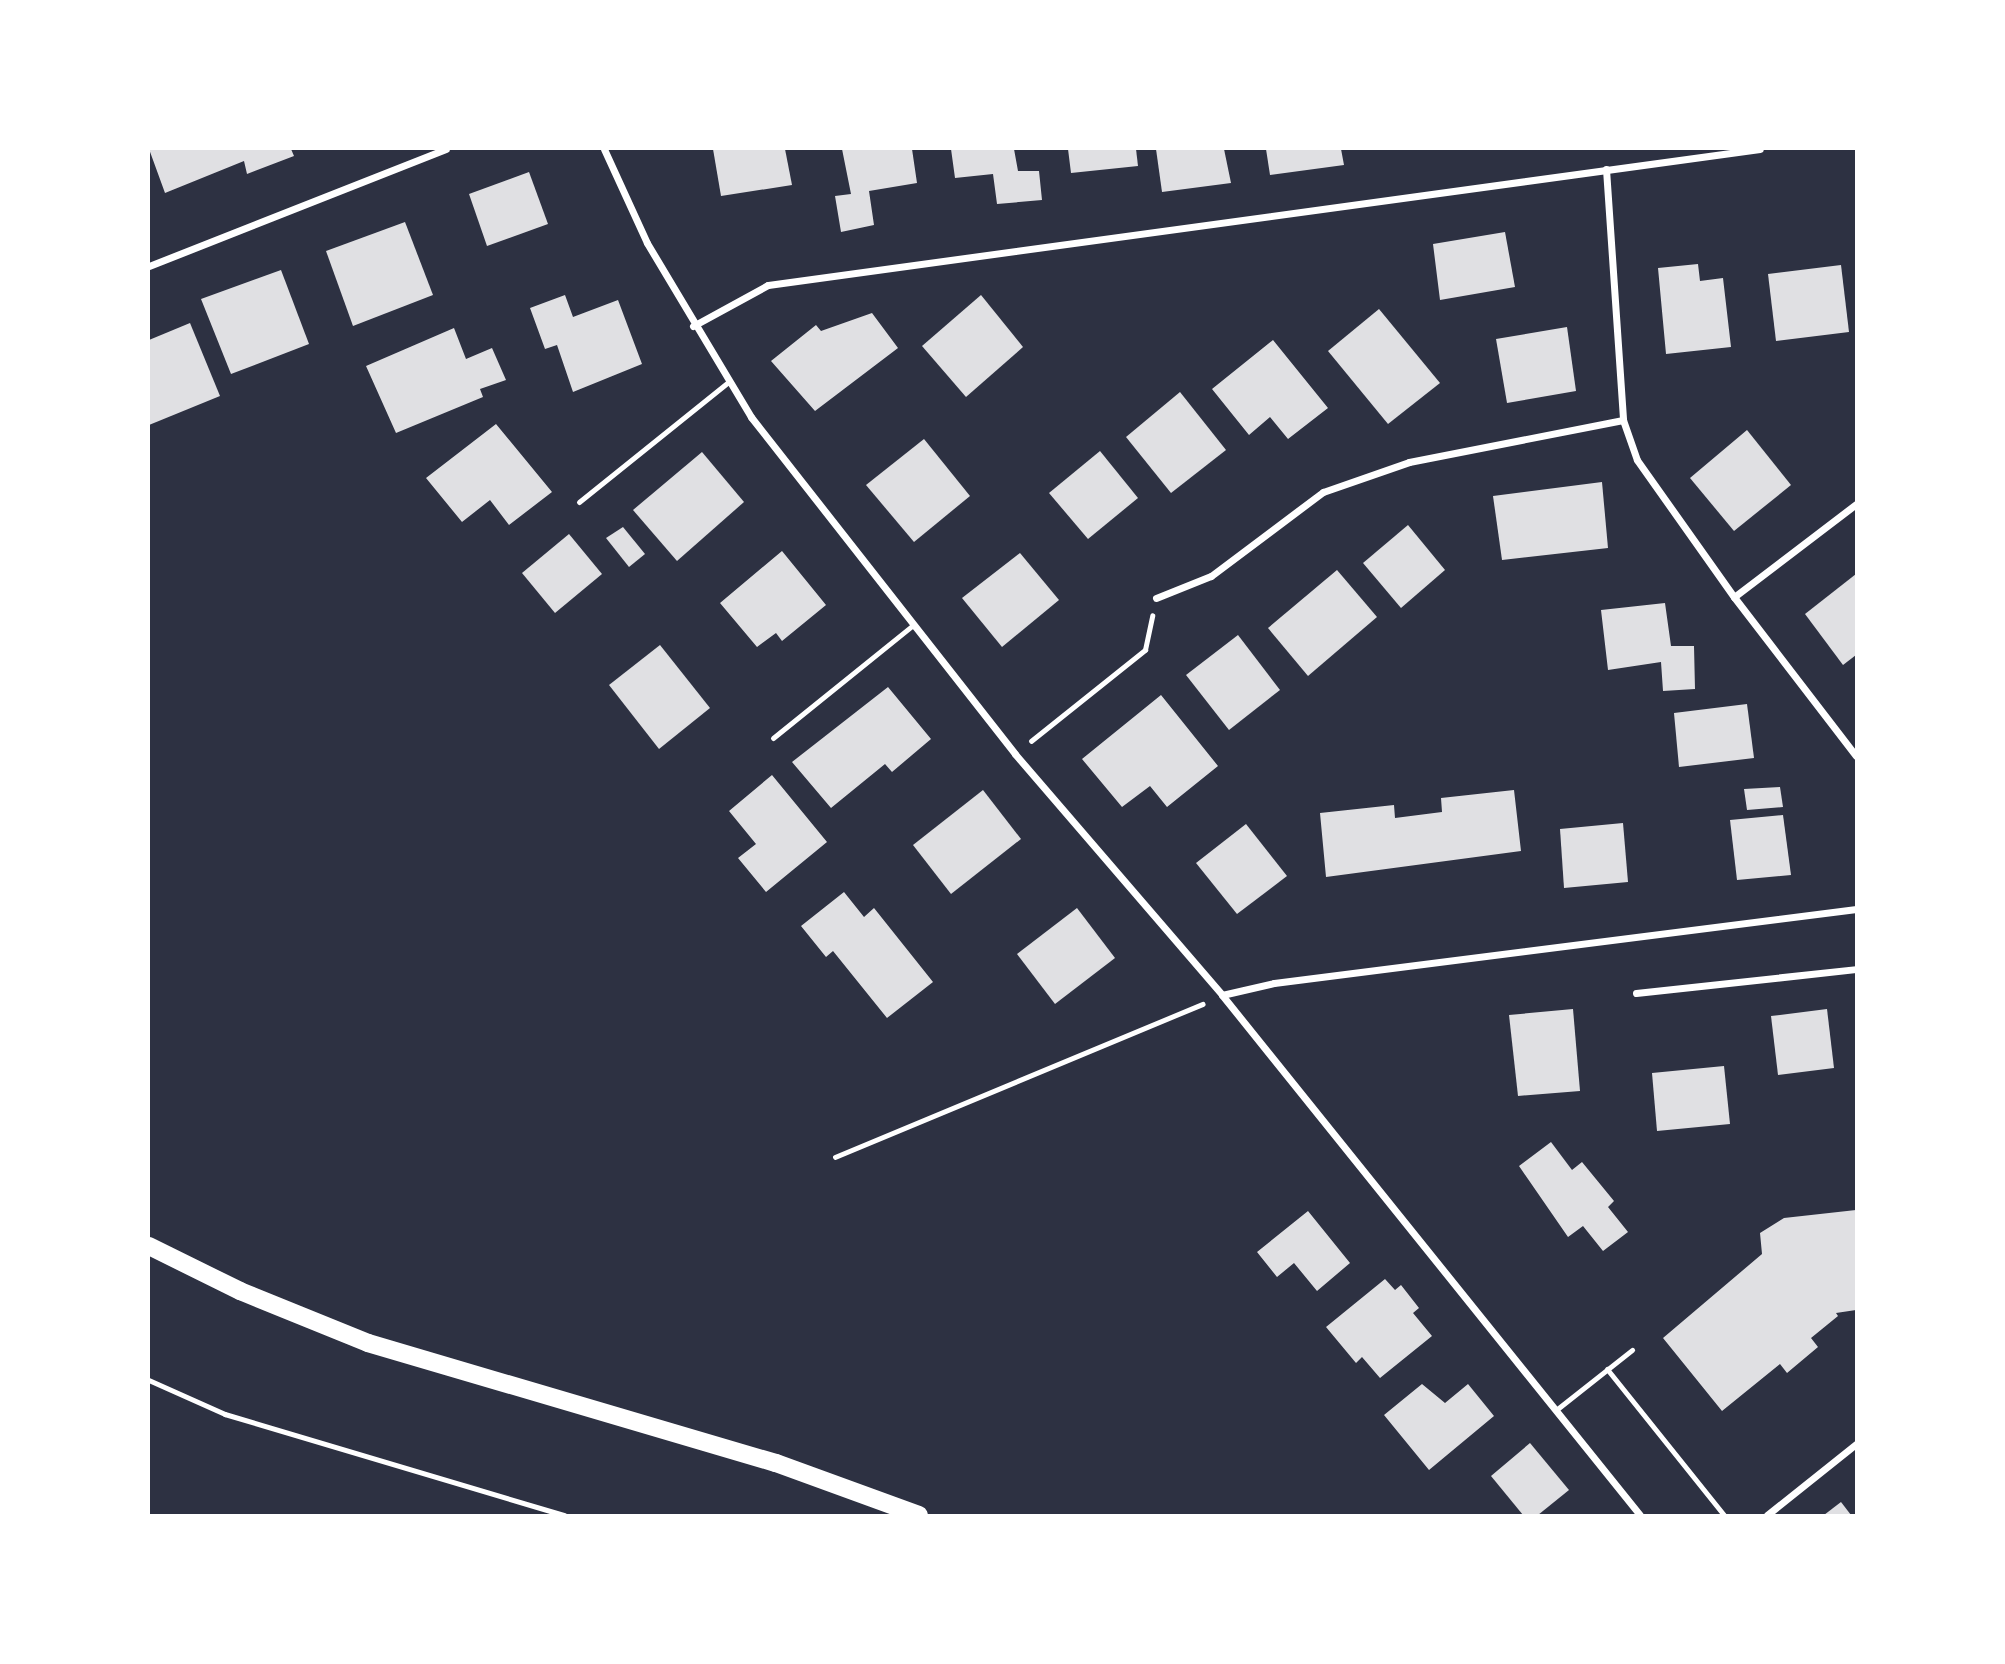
<!DOCTYPE html>
<style>
body{margin:0}
#map{position:relative;width:2005px;height:1664px;overflow:hidden;background:#2d3142;font-family:"Fira Sans",sans-serif}
div>[style]{position:absolute}
.building>*{inset:0;background:#e0e0e3}
.path>*{height:4.5px;margin:-2.25px;padding:0 2.25px;transform-origin:2.25px;border-radius:2.25px;background:#fff}
.service>*{height:5px;margin:-2.5px;padding:0 2.5px;transform-origin:2.5px;border-radius:2.5px;background:#fff}
.minor>*{height:7px;margin:-3.5px;padding:0 3.5px;transform-origin:3.5px;border-radius:3.5px;background:#fff}
.primary>*{height:18px;margin:-9px;padding:0 9px;transform-origin:9px;border-radius:9px;background:#fff}
span{translate:-50% -50%;white-space:nowrap;text-align:center;line-height:1.15;-webkit-text-stroke:7px #fff;paint-order:stroke}
.frame{position:absolute;inset:0;border:150px solid #fff;pointer-events:none}
</style>
<div id="map">
<div class="building">
<i style="clip-path:polygon(149px 149px,291px 149px,294px 156px,247px 174px,244px 161px,165px 193px)"></i>
<i style="clip-path:polygon(713px 149px,785px 149px,792px 185px,721px 196px)"></i>
<i style="clip-path:polygon(842px 149px,912px 149px,917px 183px,869px 191px,874px 225px,841px 232px,835px 196px,851px 194px)"></i>
<i style="clip-path:polygon(951px 149px,1014px 149px,1018px 171px,1039px 171px,1042px 200px,997px 204px,993px 174px,955px 178px)"></i>
<i style="clip-path:polygon(1068px 149px,1136px 149px,1138px 166px,1071px 173px)"></i>
<i style="clip-path:polygon(1156px 149px,1224px 149px,1231px 183px,1162px 192px)"></i>
<i style="clip-path:polygon(1266px 149px,1341px 149px,1344px 165px,1270px 175px)"></i>
<i style="clip-path:polygon(529px 172px,548px 224px,487px 246px,469px 194px)"></i>
<i style="clip-path:polygon(405px 222px,433px 295px,353px 326px,326px 251px)"></i>
<i style="clip-path:polygon(1505px 232px,1515px 287px,1440px 300px,1433px 244px)"></i>
<i style="clip-path:polygon(1698px 264px,1700px 281px,1723px 278px,1731px 347px,1666px 354px,1658px 268px)"></i>
<i style="clip-path:polygon(1841px 265px,1849px 332px,1776px 341px,1768px 274px)"></i>
<i style="clip-path:polygon(281px 270px,309px 344px,231px 374px,201px 299px)"></i>
<i style="clip-path:polygon(565px 295px,573px 317px,618px 300px,642px 364px,573px 392px,557px 345px,545px 349px,530px 308px)"></i>
<i style="clip-path:polygon(981px 295px,1023px 347px,966px 397px,922px 346px)"></i>
<i style="clip-path:polygon(1379px 309px,1440px 383px,1388px 424px,1328px 351px)"></i>
<i style="clip-path:polygon(872px 313px,898px 348px,815px 411px,771px 361px,816px 325px,821px 331px)"></i>
<i style="clip-path:polygon(190px 323px,220px 396px,149px 425px,149px 340px)"></i>
<i style="clip-path:polygon(1567px 327px,1576px 391px,1507px 403px,1496px 339px)"></i>
<i style="clip-path:polygon(454px 328px,466px 359px,492px 348px,506px 380px,480px 389px,483px 397px,396px 433px,366px 366px)"></i>
<i style="clip-path:polygon(1273px 340px,1328px 408px,1288px 439px,1270px 417px,1249px 435px,1212px 389px)"></i>
<i style="clip-path:polygon(1180px 392px,1226px 450px,1171px 493px,1126px 437px)"></i>
<i style="clip-path:polygon(496px 424px,552px 492px,509px 525px,490px 500px,462px 522px,426px 478px)"></i>
<i style="clip-path:polygon(1747px 430px,1791px 485px,1734px 531px,1690px 478px)"></i>
<i style="clip-path:polygon(924px 439px,970px 496px,914px 542px,866px 485px)"></i>
<i style="clip-path:polygon(1100px 451px,1138px 498px,1088px 539px,1049px 493px)"></i>
<i style="clip-path:polygon(702px 452px,744px 502px,677px 561px,633px 510px)"></i>
<i style="clip-path:polygon(1602px 482px,1608px 548px,1502px 560px,1493px 496px)"></i>
<i style="clip-path:polygon(1408px 525px,1445px 570px,1401px 608px,1363px 563px)"></i>
<i style="clip-path:polygon(623px 527px,645px 554px,629px 567px,606px 538px)"></i>
<i style="clip-path:polygon(569px 534px,602px 574px,555px 613px,522px 573px)"></i>
<i style="clip-path:polygon(782px 551px,826px 605px,782px 641px,776px 633px,757px 647px,720px 603px)"></i>
<i style="clip-path:polygon(1020px 553px,1059px 600px,1002px 647px,962px 598px)"></i>
<i style="clip-path:polygon(1337px 570px,1377px 617px,1308px 676px,1268px 628px)"></i>
<i style="clip-path:polygon(1856px 574px,1856px 655px,1843px 665px,1805px 614px)"></i>
<i style="clip-path:polygon(1665px 603px,1671px 646px,1694px 646px,1695px 689px,1663px 691px,1661px 662px,1608px 670px,1601px 610px)"></i>
<i style="clip-path:polygon(1238px 635px,1280px 690px,1229px 730px,1186px 675px)"></i>
<i style="clip-path:polygon(660px 645px,710px 708px,659px 749px,609px 685px)"></i>
<i style="clip-path:polygon(888px 687px,931px 739px,892px 772px,885px 764px,831px 808px,792px 762px)"></i>
<i style="clip-path:polygon(1161px 695px,1218px 766px,1167px 807px,1150px 786px,1122px 807px,1082px 759px)"></i>
<i style="clip-path:polygon(1747px 704px,1754px 758px,1679px 767px,1674px 713px)"></i>
<i style="clip-path:polygon(772px 775px,827px 842px,766px 892px,738px 858px,756px 844px,729px 811px)"></i>
<i style="clip-path:polygon(1780px 787px,1783px 807px,1747px 810px,1744px 789px)"></i>
<i style="clip-path:polygon(983px 790px,1021px 839px,951px 894px,913px 845px)"></i>
<i style="clip-path:polygon(1514px 790px,1521px 851px,1326px 877px,1320px 813px,1394px 805px,1395px 818px,1442px 812px,1441px 798px)"></i>
<i style="clip-path:polygon(1783px 815px,1791px 875px,1737px 880px,1730px 820px)"></i>
<i style="clip-path:polygon(1623px 823px,1628px 882px,1564px 888px,1560px 829px)"></i>
<i style="clip-path:polygon(1246px 824px,1287px 876px,1237px 914px,1196px 863px)"></i>
<i style="clip-path:polygon(844px 892px,864px 917px,874px 908px,933px 982px,887px 1018px,833px 951px,826px 957px,801px 926px)"></i>
<i style="clip-path:polygon(1077px 908px,1115px 958px,1055px 1004px,1017px 954px)"></i>
<i style="clip-path:polygon(1573px 1009px,1580px 1091px,1518px 1096px,1509px 1015px)"></i>
<i style="clip-path:polygon(1827px 1009px,1834px 1068px,1778px 1075px,1771px 1016px)"></i>
<i style="clip-path:polygon(1724px 1066px,1730px 1124px,1657px 1131px,1652px 1073px)"></i>
<i style="clip-path:polygon(1551px 1142px,1572px 1170px,1582px 1162px,1614px 1201px,1608px 1207px,1628px 1232px,1603px 1251px,1583px 1226px,1568px 1237px,1519px 1166px)"></i>
<i style="clip-path:polygon(1856px 1210px,1856px 1310px,1836px 1313px,1838px 1316px,1811px 1338px,1818px 1347px,1787px 1373px,1780px 1364px,1722px 1411px,1663px 1338px,1762px 1254px,1760px 1233px,1784px 1218px)"></i>
<i style="clip-path:polygon(1308px 1211px,1350px 1263px,1317px 1291px,1294px 1263px,1277px 1277px,1257px 1252px)"></i>
<i style="clip-path:polygon(1385px 1279px,1395px 1290px,1401px 1285px,1419px 1308px,1413px 1313px,1432px 1336px,1380px 1378px,1362px 1357px,1356px 1363px,1326px 1327px)"></i>
<i style="clip-path:polygon(1422px 1384px,1445px 1403px,1468px 1384px,1494px 1416px,1429px 1470px,1384px 1415px)"></i>
<i style="clip-path:polygon(1530px 1443px,1569px 1490px,1538px 1515px,1523px 1515px,1491px 1476px)"></i>
<i style="clip-path:polygon(1841px 1502px,1851px 1515px,1824px 1515px)"></i>
</div>
<div class="path">
<i style="left:1031px;top:741px;width:146px;rotate:-38.6deg"></i>
<i style="left:1145px;top:650px;width:35px;rotate:-78deg"></i>
<i style="left:835px;top:1157px;width:398px;rotate:-22.6deg"></i>
<i style="left:149px;top:1380px;width:83px;rotate:24.1deg"></i>
<i style="left:225px;top:1414px;width:354px;rotate:16.6deg"></i>
</div>
<div class="service">
<i style="left:579px;top:502px;width:190px;rotate:-38.8deg"></i>
<i style="left:773px;top:738px;width:179px;rotate:-38.9deg"></i>
<i style="left:1607px;top:1369px;width:187px;rotate:51.3deg"></i>
<i style="left:1556px;top:1410px;width:97px;rotate:-38.3deg"></i>
</div>
<div class="minor">
<i style="left:604px;top:149px;width:103px;rotate:65.4deg"></i>
<i style="left:647px;top:243px;width:203px;rotate:59.1deg"></i>
<i style="left:751px;top:417px;width:428px;rotate:51.9deg"></i>
<i style="left:1015px;top:754px;width:318px;rotate:49.3deg"></i>
<i style="left:1222px;top:995px;width:667px;rotate:51.21deg"></i>
<i style="left:1606px;top:169px;width:252px;rotate:86.1deg"></i>
<i style="left:1623px;top:420px;width:42px;rotate:70.7deg"></i>
<i style="left:1637px;top:460px;width:168px;rotate:54.7deg"></i>
<i style="left:1734px;top:597px;width:200px;rotate:52.5deg"></i>
<i style="left:149px;top:266px;width:319px;rotate:-21.5deg"></i>
<i style="left:693px;top:326px;width:85px;rotate:-28.7deg"></i>
<i style="left:768px;top:285px;width:1001px;rotate:-7.81deg"></i>
<i style="left:1734px;top:597px;width:153px;rotate:-37.3deg"></i>
<i style="left:1156px;top:598px;width:59px;rotate:-21.8deg"></i>
<i style="left:1211px;top:576px;width:140px;rotate:-36.9deg"></i>
<i style="left:1323px;top:492px;width:91px;rotate:-19.2deg"></i>
<i style="left:1409px;top:462px;width:218px;rotate:-11.1deg"></i>
<i style="left:1636px;top:993px;width:221px;rotate:-6.2deg"></i>
<i style="left:1222px;top:995px;width:53px;rotate:-13deg"></i>
<i style="left:1274px;top:983px;width:587px;rotate:-7.25deg"></i>
<i style="left:1767px;top:1515px;width:114px;rotate:-38.6deg"></i>
</div>
<div class="primary">
<i style="left:149px;top:1246px;width:102px;rotate:26.3deg"></i>
<i style="left:240px;top:1291px;width:138px;rotate:22.1deg"></i>
<i style="left:368px;top:1343px;width:425px;rotate:16.4deg"></i>
<i style="left:776px;top:1463px;width:152px;rotate:20deg"></i>
</div>
<div class="frame"></div>
</div>
